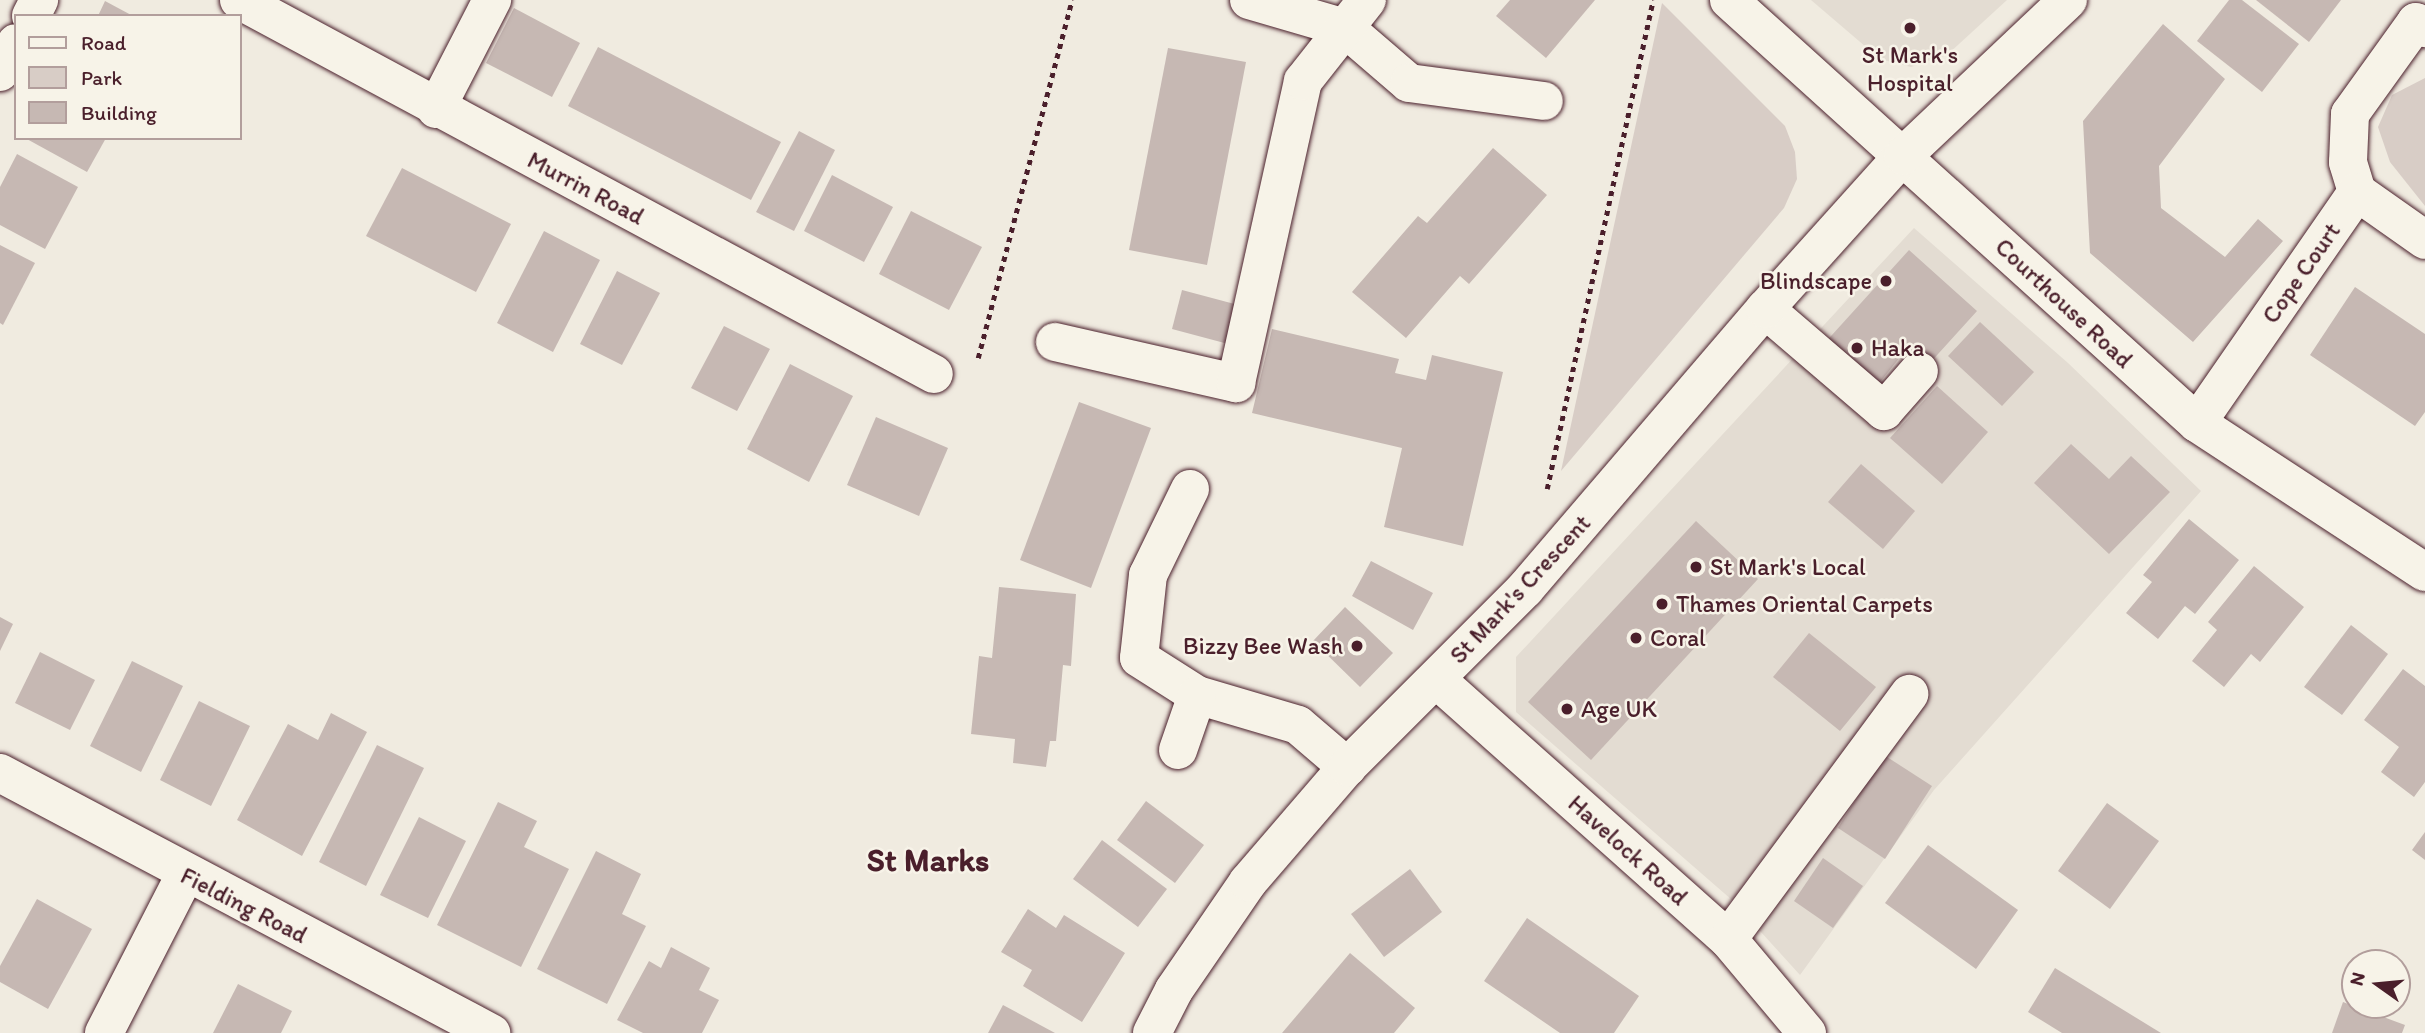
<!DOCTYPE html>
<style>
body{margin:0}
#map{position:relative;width:2425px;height:1033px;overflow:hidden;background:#f0ebe0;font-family:Itim,sans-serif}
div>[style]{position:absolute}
.built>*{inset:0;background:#e3dcd2}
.green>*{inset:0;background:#d8cdc6}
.building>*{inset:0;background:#c6b8b3}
.path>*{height:4.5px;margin-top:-2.25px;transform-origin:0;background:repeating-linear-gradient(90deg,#4a1f2b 0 5px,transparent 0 10px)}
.roads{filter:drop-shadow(0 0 2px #4a1f2b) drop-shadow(0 0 2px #4a1f2b)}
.minor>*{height:38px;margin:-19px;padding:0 19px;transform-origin:19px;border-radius:19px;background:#f7f3e8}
.dots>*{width:19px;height:19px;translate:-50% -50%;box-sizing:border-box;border:4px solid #f7f3e8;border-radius:50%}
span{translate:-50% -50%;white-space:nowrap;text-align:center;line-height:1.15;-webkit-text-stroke:5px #f7f3e8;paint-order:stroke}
.poi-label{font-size:24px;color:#4a1f2b}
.right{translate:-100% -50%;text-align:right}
.left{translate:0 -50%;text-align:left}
.street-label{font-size:24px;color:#4a1f2b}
.district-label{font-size:32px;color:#4a1f2b;font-weight:700}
.legend{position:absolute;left:14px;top:14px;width:228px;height:126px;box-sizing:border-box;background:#f7f3e8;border:2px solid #b29e9c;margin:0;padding:9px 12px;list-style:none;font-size:21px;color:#4a1f2b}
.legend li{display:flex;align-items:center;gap:14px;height:35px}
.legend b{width:35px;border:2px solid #b29e9c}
.north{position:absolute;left:2341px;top:949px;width:70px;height:70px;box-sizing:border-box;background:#f7f3e8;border:2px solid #b29e9c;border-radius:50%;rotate:285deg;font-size:19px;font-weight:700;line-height:28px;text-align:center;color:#4a1f2b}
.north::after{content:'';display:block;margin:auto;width:24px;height:32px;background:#4a1f2b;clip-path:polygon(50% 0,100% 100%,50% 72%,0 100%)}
</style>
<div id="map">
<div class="built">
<i style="clip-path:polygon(1811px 0,2007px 0,1947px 55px,1911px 67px,1880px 59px)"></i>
<i style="clip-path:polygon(1914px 228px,2068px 363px,2201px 491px,1934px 790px,1800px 975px,1732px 900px,1516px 712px,1516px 657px)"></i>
</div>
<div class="green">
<i style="clip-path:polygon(1662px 3px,1785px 126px,1795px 152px,1797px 179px,1784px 208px,1561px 471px)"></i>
<i style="clip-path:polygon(2425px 78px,2425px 206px,2390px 162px,2378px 127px,2392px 95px)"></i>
</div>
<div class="building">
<i style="clip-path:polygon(1510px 0,1595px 0,1546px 58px,1496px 16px)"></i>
<i style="clip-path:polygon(2229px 0,2242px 0,2299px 44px,2262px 92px,2197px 41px)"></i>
<i style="clip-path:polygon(2256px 0,2341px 0,2309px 42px)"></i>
<i style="clip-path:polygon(105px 1px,133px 16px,98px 16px)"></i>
<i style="clip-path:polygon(514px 8px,580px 43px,552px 97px,486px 63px)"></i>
<i style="clip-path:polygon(2163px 24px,2225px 79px,2159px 166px,2161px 208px,2225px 257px,2258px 219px,2283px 241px,2193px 342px,2090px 253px,2083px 121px)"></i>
<i style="clip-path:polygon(598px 47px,781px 142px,751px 200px,568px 106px)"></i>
<i style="clip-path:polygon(1168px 48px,1246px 62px,1207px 265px,1129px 250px)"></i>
<i style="clip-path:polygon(799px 131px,835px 150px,794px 231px,756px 212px)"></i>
<i style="clip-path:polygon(25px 138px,106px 138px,87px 172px)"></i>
<i style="clip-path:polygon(1493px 148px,1547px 195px,1469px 284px,1460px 276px,1406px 338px,1352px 292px,1418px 216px,1427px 223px)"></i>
<i style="clip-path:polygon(17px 154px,78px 187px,45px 249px,0 225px,0 187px)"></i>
<i style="clip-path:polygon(402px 168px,511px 224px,476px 292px,366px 236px)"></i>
<i style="clip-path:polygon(832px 175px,893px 207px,864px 262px,804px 231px)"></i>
<i style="clip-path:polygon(911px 211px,982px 247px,949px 310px,879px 274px)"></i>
<i style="clip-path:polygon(544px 231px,600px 260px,553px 352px,497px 323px)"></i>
<i style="clip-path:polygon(0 245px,35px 263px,3px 325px,0 323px)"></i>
<i style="clip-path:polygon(1909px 250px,1977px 311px,1929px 364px,1909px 346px,1872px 392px,1822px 346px)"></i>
<i style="clip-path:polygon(617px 271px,660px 293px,622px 365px,580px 344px)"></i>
<i style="clip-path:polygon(2355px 287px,2425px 334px,2425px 412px,2415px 426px,2310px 355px)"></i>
<i style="clip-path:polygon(1182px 290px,1242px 306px,1232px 345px,1172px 329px)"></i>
<i style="clip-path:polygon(1980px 322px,2034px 372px,2002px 406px,1948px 356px)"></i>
<i style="clip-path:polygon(724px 326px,770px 349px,737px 411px,691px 388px)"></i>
<i style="clip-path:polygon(1272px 329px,1399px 359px,1395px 373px,1426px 380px,1432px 355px,1503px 372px,1463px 546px,1384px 527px,1402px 448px,1252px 413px)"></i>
<i style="clip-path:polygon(790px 364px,853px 396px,809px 482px,747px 449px)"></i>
<i style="clip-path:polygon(1937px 386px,1988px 432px,1942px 484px,1890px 438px)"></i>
<i style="clip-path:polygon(1079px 402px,1151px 428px,1091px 588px,1020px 560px)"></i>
<i style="clip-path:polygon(876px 417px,948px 448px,919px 516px,847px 485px)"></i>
<i style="clip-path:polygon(2071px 444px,2109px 479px,2131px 456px,2170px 492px,2109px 554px,2034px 483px)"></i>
<i style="clip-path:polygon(1861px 464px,1915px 511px,1883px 549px,1828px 502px)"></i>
<i style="clip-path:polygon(2189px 519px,2239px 560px,2195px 614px,2185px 606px,2158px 639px,2126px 613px,2152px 582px,2143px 575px)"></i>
<i style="clip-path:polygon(1696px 521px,1758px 579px,1591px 760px,1528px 702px)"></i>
<i style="clip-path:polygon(1371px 561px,1433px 593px,1413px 630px,1352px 596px)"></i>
<i style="clip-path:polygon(2254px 566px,2304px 607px,2260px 662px,2251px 654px,2224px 687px,2192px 661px,2217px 630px,2208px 622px)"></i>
<i style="clip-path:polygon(999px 587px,1076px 594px,1071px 666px,1063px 665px,1056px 741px,1050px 741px,1046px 767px,1013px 763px,1015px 739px,971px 734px,979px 656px,992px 658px)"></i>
<i style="clip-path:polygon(1345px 607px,1393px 653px,1360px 687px,1313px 641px)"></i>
<i style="clip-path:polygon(0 617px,13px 624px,0 651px)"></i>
<i style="clip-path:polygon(2351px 625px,2388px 654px,2342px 715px,2304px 687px)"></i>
<i style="clip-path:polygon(1809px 633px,1876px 687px,1840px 731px,1773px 677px)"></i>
<i style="clip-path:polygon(40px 652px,95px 680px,70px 730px,15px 703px)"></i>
<i style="clip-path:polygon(132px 661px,183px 686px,141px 772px,90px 746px)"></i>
<i style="clip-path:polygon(2403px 669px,2425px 686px,2425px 782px,2414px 797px,2381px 772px,2399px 747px,2364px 720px)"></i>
<i style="clip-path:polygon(199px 701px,250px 726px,211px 806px,160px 780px)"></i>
<i style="clip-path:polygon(331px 713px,367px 732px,302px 856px,237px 820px,288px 724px,318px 740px)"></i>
<i style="clip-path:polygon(377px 745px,424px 768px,366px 886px,319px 862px)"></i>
<i style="clip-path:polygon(1884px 755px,1932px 786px,1885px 859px,1838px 828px)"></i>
<i style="clip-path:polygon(1146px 801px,1204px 845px,1175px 883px,1117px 840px)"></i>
<i style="clip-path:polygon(498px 802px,537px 821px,524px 847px,569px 869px,521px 967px,437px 925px)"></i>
<i style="clip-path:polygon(2107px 803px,2159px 841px,2110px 909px,2058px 871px)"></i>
<i style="clip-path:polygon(419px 817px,466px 841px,428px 918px,380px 895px)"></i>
<i style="clip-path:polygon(2425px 832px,2425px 860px,2412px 850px)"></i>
<i style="clip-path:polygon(1102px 840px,1167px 889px,1138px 927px,1073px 879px)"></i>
<i style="clip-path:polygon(1928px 845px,2018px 910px,1976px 969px,1885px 903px)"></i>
<i style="clip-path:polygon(596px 851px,641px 874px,622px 914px,646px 926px,607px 1004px,537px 969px)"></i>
<i style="clip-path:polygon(1823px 858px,1863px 886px,1833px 928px,1794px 901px)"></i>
<i style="clip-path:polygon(1410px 869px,1442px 912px,1384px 957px,1351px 914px)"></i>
<i style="clip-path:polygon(37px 899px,92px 929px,48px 1009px,0 982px,0 966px)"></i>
<i style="clip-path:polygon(1028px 909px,1056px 928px,1064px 915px,1125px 953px,1082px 1022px,1023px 986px,1032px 970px,1001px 952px)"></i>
<i style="clip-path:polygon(1527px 918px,1639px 996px,1614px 1033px,1560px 1033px,1484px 981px)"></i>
<i style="clip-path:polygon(671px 947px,710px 968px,699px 990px,719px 1000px,702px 1033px,643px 1033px,617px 1020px,649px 961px,661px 968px)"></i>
<i style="clip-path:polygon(1350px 953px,1415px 1008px,1394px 1033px,1282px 1033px)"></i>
<i style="clip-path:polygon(2055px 968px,2161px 1033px,2062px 1033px,2028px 1012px)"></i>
<i style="clip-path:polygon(238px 984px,292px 1011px,281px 1033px,213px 1033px)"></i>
<i style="clip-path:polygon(2343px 1002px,2405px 1025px,2402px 1033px,2332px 1033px)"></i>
<i style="clip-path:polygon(1003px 1005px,1055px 1033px,988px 1033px)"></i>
</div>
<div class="path">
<i style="left:978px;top:358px;width:370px;rotate:-75.3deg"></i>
<i style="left:1547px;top:489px;width:500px;rotate:-77.77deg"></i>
</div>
<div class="roads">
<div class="minor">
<i style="left:239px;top:0;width:789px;rotate:28.29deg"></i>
<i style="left:1249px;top:0;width:100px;rotate:16.3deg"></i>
<i style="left:1345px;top:28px;width:84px;rotate:40.7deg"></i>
<i style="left:1409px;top:83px;width:136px;rotate:7.6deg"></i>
<i style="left:1729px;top:0;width:631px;rotate:42.11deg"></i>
<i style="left:2197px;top:423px;width:272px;rotate:33.2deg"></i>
<i style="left:31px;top:16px;width:18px;rotate:-63deg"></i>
<i style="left:0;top:72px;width:33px;rotate:-61deg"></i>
<i style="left:436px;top:109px;width:123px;rotate:-62.8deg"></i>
<i style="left:2357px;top:192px;width:31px;rotate:-107deg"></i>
<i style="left:2348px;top:162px;width:48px;rotate:-87.6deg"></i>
<i style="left:2350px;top:114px;width:113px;rotate:-54.3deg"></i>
<i style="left:2416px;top:22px;width:11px;rotate:34deg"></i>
<i style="left:1765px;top:309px;width:157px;rotate:40.6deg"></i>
<i style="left:1884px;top:411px;width:53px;rotate:-48.8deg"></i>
<i style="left:1055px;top:342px;width:186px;rotate:12.8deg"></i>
<i style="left:1236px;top:383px;width:309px;rotate:-77.5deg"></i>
<i style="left:1303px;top:81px;width:103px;rotate:-51.7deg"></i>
<i style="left:2197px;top:423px;width:281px;rotate:-55.3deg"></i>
<i style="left:2357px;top:192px;width:83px;rotate:35.2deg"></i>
<i style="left:1190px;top:489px;width:96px;rotate:116deg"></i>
<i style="left:1148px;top:575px;width:83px;rotate:96.2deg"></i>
<i style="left:1139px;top:658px;width:69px;rotate:32.5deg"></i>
<i style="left:1197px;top:695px;width:105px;rotate:16.5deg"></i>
<i style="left:1298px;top:725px;width:65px;rotate:40.6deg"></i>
<i style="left:1436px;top:679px;width:391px;rotate:41.7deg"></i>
<i style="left:1728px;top:939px;width:123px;rotate:50deg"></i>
<i style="left:1178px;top:750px;width:58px;rotate:-70.9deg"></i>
<i style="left:0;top:773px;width:556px;rotate:27.9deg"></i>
<i style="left:1728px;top:939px;width:305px;rotate:-53.5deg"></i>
<i style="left:104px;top:1033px;width:178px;rotate:-62.9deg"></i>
<i style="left:1152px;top:1033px;width:48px;rotate:-62.9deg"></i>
<i style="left:1174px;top:990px;width:131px;rotate:-55.6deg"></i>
<i style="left:1248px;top:882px;width:152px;rotate:-49.3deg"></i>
<i style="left:1347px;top:767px;width:252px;rotate:-45deg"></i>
<i style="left:1525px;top:589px;width:369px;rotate:-49.4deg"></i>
<i style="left:1765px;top:309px;width:206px;rotate:-48deg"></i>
<i style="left:1903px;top:156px;width:227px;rotate:-43.4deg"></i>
</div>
</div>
<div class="dots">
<i style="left:1910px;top:28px;background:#4a1f2b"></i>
<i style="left:1886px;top:281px;background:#4a1f2b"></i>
<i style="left:1857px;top:348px;background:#4a1f2b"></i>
<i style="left:1696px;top:567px;background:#4a1f2b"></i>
<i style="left:1662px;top:604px;background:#4a1f2b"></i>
<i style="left:1636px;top:638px;background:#4a1f2b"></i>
<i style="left:1357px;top:646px;background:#4a1f2b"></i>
<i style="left:1567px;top:709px;background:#4a1f2b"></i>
</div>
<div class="poi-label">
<span style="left:1910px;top:69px">St Mark's<br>Hospital</span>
<span class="right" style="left:1872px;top:281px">Blindscape</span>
<span class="left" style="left:1871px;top:348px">Haka</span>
<span class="left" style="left:1710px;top:567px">St Mark's Local</span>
<span class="left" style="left:1676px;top:604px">Thames Oriental Carpets</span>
<span class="left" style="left:1650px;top:638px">Coral</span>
<span class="right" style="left:1343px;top:646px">Bizzy Bee Wash</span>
<span class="left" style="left:1581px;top:709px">Age UK</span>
</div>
<div class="street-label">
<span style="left:586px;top:188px;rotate:28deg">Murrin Road</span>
<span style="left:2301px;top:273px;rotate:-55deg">Cope Court</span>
<span style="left:2064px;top:303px;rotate:43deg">Courthouse Road</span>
<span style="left:1520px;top:589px;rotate:-47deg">St Mark's Crescent</span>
<span style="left:1628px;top:850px;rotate:42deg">Havelock Road</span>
<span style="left:244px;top:905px;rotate:27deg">Fielding Road</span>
</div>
<div class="district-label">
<span style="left:928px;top:860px">St Marks</span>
</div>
<ul class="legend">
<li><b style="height:9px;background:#f7f3e8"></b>Road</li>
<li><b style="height:19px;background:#d8cdc6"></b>Park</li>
<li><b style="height:19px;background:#c6b8b3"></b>Building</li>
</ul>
<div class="north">N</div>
</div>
